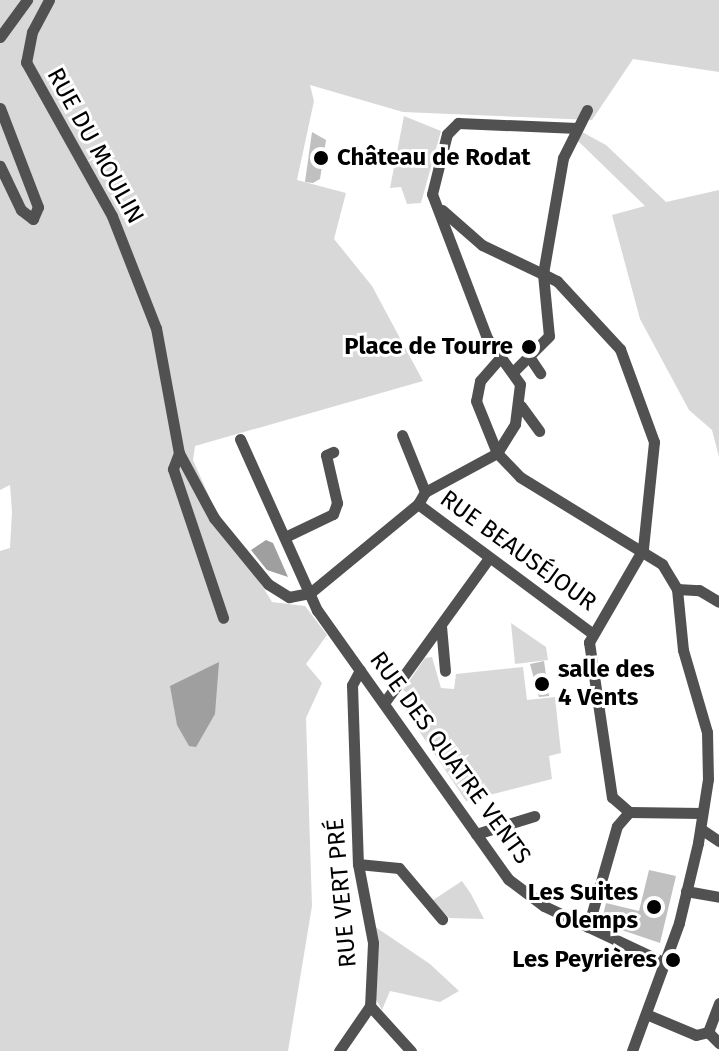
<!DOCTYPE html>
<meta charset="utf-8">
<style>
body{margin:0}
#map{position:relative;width:719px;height:1051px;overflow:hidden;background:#fff;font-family:"Fira Sans",sans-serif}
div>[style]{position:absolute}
.green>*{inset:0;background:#d8d8d8}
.water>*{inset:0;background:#9f9f9f}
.building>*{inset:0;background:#c0c0c0}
.minor>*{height:11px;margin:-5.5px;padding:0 5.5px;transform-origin:5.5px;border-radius:5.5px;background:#515151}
.dots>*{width:22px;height:22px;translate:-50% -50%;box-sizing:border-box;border:4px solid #fff;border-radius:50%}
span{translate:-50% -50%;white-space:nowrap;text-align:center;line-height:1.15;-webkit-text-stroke:6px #fff;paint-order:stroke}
.street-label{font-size:24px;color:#000}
.poi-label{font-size:24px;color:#000;font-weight:700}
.left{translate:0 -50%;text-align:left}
.right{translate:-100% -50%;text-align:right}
</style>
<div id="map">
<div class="green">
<i style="clip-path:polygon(0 0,719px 0,719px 72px,633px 59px,592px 120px,403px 112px,310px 85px,314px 101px,297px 180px,346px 193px,334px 239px,372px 286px,423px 381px,195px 446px,193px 460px,212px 503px,272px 602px,305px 606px,327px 635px,306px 664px,322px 683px,306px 718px,312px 906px,288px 1051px,0 1051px,0 551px,10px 548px,12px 512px,10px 485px,0 490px)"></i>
<i style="clip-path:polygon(404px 116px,441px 131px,421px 203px,407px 204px,401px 187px,390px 188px)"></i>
<i style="clip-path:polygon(582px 132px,606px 145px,666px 202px,719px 190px,719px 457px,712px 430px,689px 410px,640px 319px,612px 215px,645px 206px,577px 140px)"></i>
<i style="clip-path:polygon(511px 623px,546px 647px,548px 660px,515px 664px)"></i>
<i style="clip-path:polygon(432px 657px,441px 688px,454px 689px,456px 674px,523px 667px,527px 700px,555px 697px,561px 753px,549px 756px,552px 779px,466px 801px,403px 707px,410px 695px,403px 690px,425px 658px)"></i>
<i style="clip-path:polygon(462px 881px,471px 894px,484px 919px,449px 918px,433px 900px)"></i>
<i style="clip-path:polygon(374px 926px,430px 964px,459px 991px,440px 1002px,390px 991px,382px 1010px,374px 996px)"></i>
</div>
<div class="water">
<i style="clip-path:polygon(266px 540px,273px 543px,288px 577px,267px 570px,251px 550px)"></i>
<i style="clip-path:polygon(219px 662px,215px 714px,196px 747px,189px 746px,177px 725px,170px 686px)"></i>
</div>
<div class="building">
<i style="clip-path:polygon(312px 132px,326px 140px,320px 179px,313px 183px,305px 182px)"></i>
<i style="clip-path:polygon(544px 661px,549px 696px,539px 697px,530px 664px)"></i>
<i style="clip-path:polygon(649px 870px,676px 876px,660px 943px,601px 923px,606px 903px,639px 911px)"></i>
</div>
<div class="minor">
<i style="left:49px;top:0;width:36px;rotate:118deg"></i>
<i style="left:32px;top:32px;width:31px;rotate:101deg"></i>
<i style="left:26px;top:62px;width:176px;rotate:60.8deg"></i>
<i style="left:112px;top:216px;width:120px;rotate:68.6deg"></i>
<i style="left:156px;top:328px;width:127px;rotate:79.6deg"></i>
<i style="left:0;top:37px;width:46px;rotate:-53.9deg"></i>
<i style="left:0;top:108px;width:106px;rotate:69deg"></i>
<i style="left:38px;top:207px;width:13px;rotate:113deg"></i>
<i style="left:33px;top:219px;width:15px;rotate:-143deg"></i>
<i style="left:21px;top:210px;width:49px;rotate:-115.5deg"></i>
<i style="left:587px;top:110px;width:54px;rotate:116.6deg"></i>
<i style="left:563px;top:158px;width:118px;rotate:99.8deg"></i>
<i style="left:543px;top:274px;width:16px;rotate:27deg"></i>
<i style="left:557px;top:281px;width:93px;rotate:47.2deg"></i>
<i style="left:620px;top:349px;width:99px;rotate:69.9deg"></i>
<i style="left:654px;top:442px;width:108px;rotate:95.9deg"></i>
<i style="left:643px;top:549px;width:108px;rotate:120.1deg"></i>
<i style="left:589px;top:642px;width:157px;rotate:81.6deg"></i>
<i style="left:612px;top:797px;width:23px;rotate:41deg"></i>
<i style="left:629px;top:812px;width:73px;rotate:0.8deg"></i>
<i style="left:442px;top:210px;width:53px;rotate:41.2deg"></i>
<i style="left:482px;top:245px;width:68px;rotate:25.4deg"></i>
<i style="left:543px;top:274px;width:62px;rotate:84.5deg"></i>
<i style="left:549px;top:336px;width:49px;rotate:135deg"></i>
<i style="left:528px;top:355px;width:22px;rotate:56deg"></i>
<i style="left:499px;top:359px;width:29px;rotate:131deg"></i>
<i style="left:480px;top:381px;width:20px;rotate:101deg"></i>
<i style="left:476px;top:401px;width:56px;rotate:68deg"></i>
<i style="left:497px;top:453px;width:33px;rotate:46deg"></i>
<i style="left:520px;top:477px;width:167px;rotate:31.5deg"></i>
<i style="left:662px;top:564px;width:29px;rotate:59deg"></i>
<i style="left:677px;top:589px;width:61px;rotate:84.4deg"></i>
<i style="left:683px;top:650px;width:85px;rotate:73.7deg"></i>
<i style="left:707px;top:732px;width:47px;rotate:88.8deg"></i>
<i style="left:708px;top:779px;width:65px;rotate:98.9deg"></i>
<i style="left:698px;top:843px;width:82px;rotate:103.4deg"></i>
<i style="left:679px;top:923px;width:136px;rotate:110.2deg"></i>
<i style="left:521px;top:406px;width:31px;rotate:54deg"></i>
<i style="left:402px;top:435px;width:61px;rotate:68deg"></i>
<i style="left:240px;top:439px;width:188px;rotate:65.8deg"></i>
<i style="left:317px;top:610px;width:330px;rotate:54.6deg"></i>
<i style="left:508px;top:879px;width:45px;rotate:36.9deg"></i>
<i style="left:544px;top:906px;width:134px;rotate:25.2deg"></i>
<i style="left:179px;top:453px;width:74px;rotate:61.7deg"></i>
<i style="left:214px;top:518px;width:85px;rotate:50.7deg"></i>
<i style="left:268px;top:584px;width:25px;rotate:32deg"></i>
<i style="left:289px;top:597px;width:21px;rotate:-11deg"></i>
<i style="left:310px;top:593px;width:140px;rotate:-39.5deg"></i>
<i style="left:418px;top:504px;width:14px;rotate:-60deg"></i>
<i style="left:425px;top:492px;width:82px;rotate:-28.4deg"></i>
<i style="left:179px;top:453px;width:17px;rotate:111deg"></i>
<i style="left:173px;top:469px;width:157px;rotate:71.4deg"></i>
<i style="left:497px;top:453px;width:34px;rotate:-58deg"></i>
<i style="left:515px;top:424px;width:40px;rotate:-82.9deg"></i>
<i style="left:520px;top:384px;width:57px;rotate:-125.7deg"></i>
<i style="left:487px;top:338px;width:154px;rotate:-110.9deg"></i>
<i style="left:432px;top:194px;width:62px;rotate:-76deg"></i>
<i style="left:447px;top:134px;width:16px;rotate:-45deg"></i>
<i style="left:458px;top:123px;width:119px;rotate:2.4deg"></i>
<i style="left:418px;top:504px;width:217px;rotate:36.6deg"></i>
<i style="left:285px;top:537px;width:53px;rotate:-25.6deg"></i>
<i style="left:333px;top:514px;width:12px;rotate:-70deg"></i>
<i style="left:337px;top:503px;width:49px;rotate:-102.9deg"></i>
<i style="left:326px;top:455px;width:8px;rotate:-23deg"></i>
<i style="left:677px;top:589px;width:22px;rotate:3deg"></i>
<i style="left:699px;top:590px;width:23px;rotate:31deg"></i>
<i style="left:441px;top:626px;width:45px;rotate:84.9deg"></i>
<i style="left:360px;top:670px;width:17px;rotate:118deg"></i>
<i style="left:352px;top:685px;width:179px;rotate:88.1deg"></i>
<i style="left:358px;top:864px;width:80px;rotate:79.2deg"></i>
<i style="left:373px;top:943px;width:63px;rotate:92.7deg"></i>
<i style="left:370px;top:1006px;width:61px;rotate:47.7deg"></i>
<i style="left:384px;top:703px;width:179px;rotate:-54.1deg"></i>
<i style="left:701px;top:829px;width:22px;rotate:34deg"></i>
<i style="left:476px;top:834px;width:61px;rotate:-17.2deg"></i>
<i style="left:358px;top:864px;width:41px;rotate:5.6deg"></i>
<i style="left:399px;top:868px;width:67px;rotate:49.9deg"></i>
<i style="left:686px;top:891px;width:34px;rotate:10deg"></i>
<i style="left:588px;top:927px;width:105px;rotate:-74deg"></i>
<i style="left:617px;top:826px;width:18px;rotate:-49deg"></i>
<i style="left:646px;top:1014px;width:54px;rotate:22.8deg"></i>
<i style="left:696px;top:1035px;width:12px;rotate:-14deg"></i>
<i style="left:708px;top:1032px;width:16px;rotate:45deg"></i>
<i style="left:708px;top:1032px;width:31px;rotate:-69deg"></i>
<i style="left:339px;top:1051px;width:55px;rotate:-55.4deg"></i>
</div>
<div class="dots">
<i style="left:321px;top:158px;background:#000"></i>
<i style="left:529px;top:347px;background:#000"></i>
<i style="left:542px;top:684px;background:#000"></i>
<i style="left:654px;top:907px;background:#000"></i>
<i style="left:673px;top:960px;background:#000"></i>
</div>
<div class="street-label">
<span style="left:95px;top:146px;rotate:61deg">RUE DU MOULIN</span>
<span style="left:518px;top:551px;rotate:36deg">RUE BEAUSÉJOUR</span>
<span style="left:450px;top:758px;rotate:54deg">RUE DES QUATRE VENTS</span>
<span style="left:342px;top:893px;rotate:-95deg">RUE VERT PRÉ</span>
</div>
<div class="poi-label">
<span class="left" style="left:337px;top:158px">Château de Rodat</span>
<span class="right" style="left:513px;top:347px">Place de Tourre</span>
<span class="left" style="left:558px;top:684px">salle des<br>4 Vents</span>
<span class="right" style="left:638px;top:907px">Les Suites<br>Olemps</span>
<span class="right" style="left:657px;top:960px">Les Peyrières</span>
</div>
</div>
